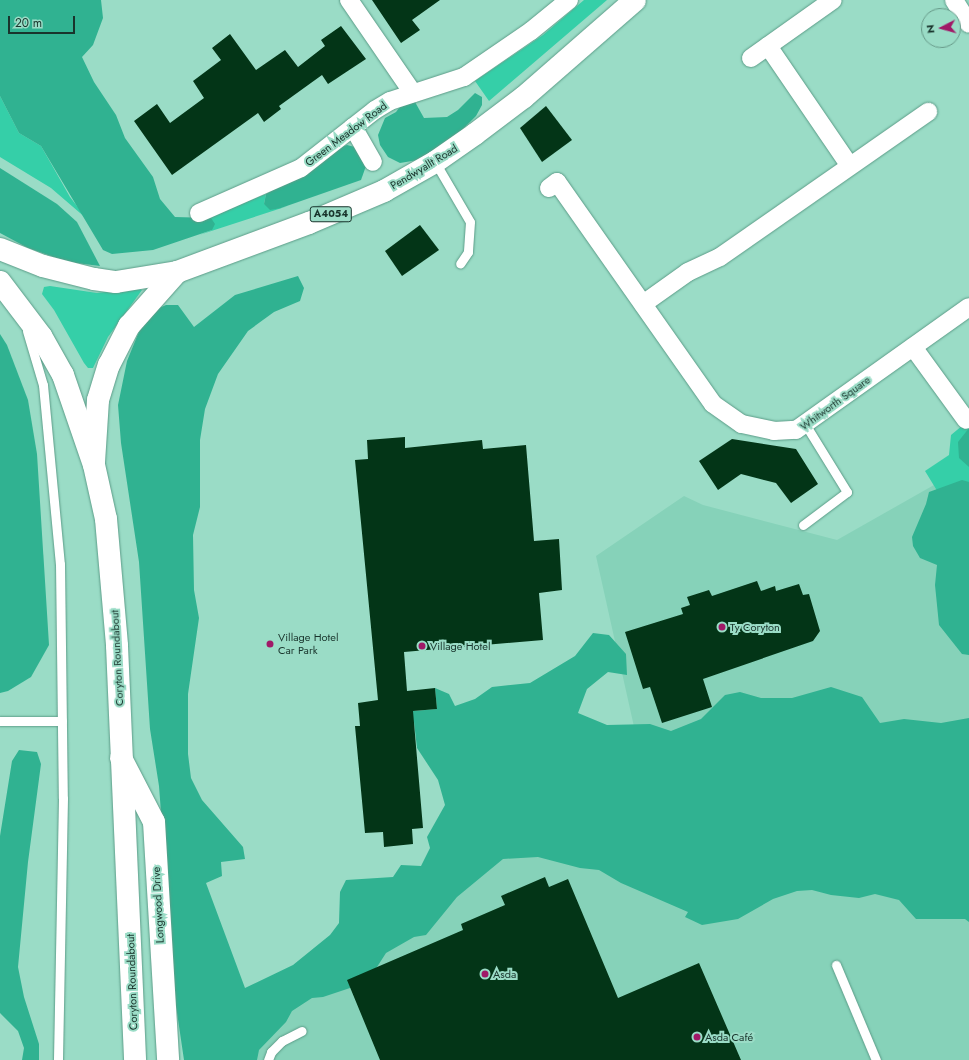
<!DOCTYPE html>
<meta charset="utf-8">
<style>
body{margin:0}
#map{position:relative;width:969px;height:1060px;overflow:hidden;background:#9adcc6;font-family:Jost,sans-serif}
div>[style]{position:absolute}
.built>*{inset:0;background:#86d2b9}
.green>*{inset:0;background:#35cfa8}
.forest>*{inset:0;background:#30b291}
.building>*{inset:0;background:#033517}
.roads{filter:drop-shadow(0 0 1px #5c9c88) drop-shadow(0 0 1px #5c9c88)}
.lane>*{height:9px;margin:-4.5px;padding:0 4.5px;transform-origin:4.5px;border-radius:4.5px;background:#fff}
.street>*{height:18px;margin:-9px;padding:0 9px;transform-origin:9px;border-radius:9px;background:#fff}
.secondary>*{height:22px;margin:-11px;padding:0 11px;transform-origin:11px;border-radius:11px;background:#fff}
.primary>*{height:22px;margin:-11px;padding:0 11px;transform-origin:11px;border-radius:11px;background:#fff}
.highway>*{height:22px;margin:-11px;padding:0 11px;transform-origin:11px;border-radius:11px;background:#fff}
.dots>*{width:11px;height:11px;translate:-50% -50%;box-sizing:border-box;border:2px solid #9adcc6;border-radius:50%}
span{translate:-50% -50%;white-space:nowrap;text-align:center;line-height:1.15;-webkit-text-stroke:4px #9adcc6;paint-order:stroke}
.shield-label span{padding:1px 3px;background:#9adcc6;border:1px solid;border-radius:3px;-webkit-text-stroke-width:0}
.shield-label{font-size:10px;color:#19342c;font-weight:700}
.street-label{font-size:11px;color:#19342c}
.poi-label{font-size:11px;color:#19342c}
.left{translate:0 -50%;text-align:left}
.north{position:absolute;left:921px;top:8px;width:40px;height:40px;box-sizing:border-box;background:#9adcc6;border:1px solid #698;border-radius:50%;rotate:264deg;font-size:11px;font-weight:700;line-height:16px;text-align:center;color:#19342c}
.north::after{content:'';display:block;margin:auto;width:14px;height:18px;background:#a01967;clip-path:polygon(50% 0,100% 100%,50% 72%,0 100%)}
.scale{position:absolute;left:8px;top:16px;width:67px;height:18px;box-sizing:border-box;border:2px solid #19342c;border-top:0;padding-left:5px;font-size:12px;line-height:14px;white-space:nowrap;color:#19342c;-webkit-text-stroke:3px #9adcc6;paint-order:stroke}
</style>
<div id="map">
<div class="built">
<i style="clip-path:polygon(934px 485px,969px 543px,969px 736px,649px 794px,596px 556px,684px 496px,703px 505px,837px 540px)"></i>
<i style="clip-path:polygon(531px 850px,776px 878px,969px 883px,969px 1060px,229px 1060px,332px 970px,494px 857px)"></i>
</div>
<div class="green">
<i style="clip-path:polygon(584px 0,607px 0,489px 101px,475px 81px,543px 35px)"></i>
<i style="clip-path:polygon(0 96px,19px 133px,41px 146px,70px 197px,87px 219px,51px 188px,0 157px)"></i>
<i style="clip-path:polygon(266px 194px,264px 204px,281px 208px,288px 206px,199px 235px,212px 230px,206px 218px)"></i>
<i style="clip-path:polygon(50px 286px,97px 293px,138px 288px,142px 290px,108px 337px,93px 368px,88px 368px,84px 363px,54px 310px,42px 294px,44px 287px)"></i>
<i style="clip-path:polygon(969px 420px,969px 543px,925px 471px,949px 455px,951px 435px)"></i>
</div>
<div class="forest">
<i style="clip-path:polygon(0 0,101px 0,103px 18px,93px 45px,82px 57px,94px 82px,116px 115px,125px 138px,153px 177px,160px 199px,175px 217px,211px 218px,215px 224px,212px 230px,153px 250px,112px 254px,103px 250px,41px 146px,19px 133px,0 96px)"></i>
<i style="clip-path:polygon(475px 93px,482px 97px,482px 105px,476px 116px,447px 145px,418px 160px,400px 163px,388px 157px,380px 145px,378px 135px,385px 118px,396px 112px,402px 104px,415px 102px,424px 118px,447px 117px,458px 110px)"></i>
<i style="clip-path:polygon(347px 145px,359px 148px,366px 166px,361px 180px,281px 208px,270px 210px,264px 204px,266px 194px,335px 149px)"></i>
<i style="clip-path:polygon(0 168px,57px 204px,77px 222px,100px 266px,68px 262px,28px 248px,0 233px)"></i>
<i style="clip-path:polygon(298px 276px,304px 288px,300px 301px,274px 312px,248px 331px,218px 374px,205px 409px,200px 440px,200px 507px,193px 535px,194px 590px,199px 618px,188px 694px,188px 754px,191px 778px,202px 800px,243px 847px,245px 859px,221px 862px,222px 876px,206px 883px,245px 988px,293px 965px,330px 935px,339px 923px,340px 892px,346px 880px,393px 877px,401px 865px,421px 866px,430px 848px,427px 837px,445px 805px,438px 780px,417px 748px,414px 722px,392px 723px,391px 713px,437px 709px,435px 688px,449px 694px,455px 706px,475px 699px,492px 687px,530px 683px,575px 656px,593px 633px,609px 635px,626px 654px,627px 675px,608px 672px,587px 689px,578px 713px,607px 725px,650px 724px,671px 731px,701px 719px,725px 695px,740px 692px,761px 698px,792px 698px,831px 687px,862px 697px,880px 723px,904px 719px,941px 723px,969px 718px,969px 922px,965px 919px,916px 919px,899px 900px,875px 894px,859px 898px,831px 895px,812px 890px,797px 891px,773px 899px,738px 919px,702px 925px,685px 917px,688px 912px,621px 883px,599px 870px,580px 868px,538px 857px,503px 859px,457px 897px,426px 935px,414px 937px,386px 953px,377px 967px,350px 988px,323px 997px,312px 998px,292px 1011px,286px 1022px,259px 1050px,257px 1060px,184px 1060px,175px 999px,159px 786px,150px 729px,139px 562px,121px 443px,118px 405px,127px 361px,138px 334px,152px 311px,166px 305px,178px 305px,194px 327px,235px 295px)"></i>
<i style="clip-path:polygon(0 334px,7px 345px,28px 400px,37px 454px,49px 645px,31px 677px,8px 691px,0 693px)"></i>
<i style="clip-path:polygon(969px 428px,969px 467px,959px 458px,958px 442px)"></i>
<i style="clip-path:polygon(962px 480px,969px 482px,969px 655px,962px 654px,939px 625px,935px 585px,937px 565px,920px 558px,913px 546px,912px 537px,926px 504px,929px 492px)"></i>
<i style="clip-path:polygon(19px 750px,37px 752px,41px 764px,28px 862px,18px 967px,24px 997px,39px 1044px,39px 1060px,22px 1060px,24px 1048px,18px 1031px,0 1013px,0 836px,12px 761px)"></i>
</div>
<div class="building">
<i style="clip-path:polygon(372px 0,440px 0,412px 20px,420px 30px,401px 43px)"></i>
<i style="clip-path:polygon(341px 26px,366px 59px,328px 84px,322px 75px,279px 106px,281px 109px,264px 122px,258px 113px,172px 175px,134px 121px,157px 104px,170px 123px,204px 98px,193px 81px,221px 60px,212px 48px,230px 34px,256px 70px,285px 50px,298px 67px,325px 46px,321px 40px)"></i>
<i style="clip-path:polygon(546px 106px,572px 140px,542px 162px,520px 128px)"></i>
<i style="clip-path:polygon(420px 225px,439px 250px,402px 276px,385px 251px)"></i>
<i style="clip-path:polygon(405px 437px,405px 448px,482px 440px,483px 449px,526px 445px,534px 541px,559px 539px,562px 590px,539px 593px,543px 640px,404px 652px,407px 691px,435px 688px,437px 709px,413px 711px,423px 828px,412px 829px,413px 844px,384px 847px,383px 832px,365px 833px,355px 726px,360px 726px,358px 703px,378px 700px,355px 460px,368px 459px,367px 440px)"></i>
<i style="clip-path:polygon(732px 439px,796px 449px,818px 484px,791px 503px,776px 483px,741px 474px,718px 490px,699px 461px)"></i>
<i style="clip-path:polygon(757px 581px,761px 591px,775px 586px,776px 591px,799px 584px,803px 595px,809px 594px,820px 631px,813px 641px,703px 679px,712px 707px,662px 723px,650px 687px,643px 689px,625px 632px,683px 614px,681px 608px,690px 605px,687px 597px,709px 590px,712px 596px)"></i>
<i style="clip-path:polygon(545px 877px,549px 887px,568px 879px,618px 998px,699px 963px,741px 1060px,380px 1060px,347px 980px,463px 930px,461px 924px,505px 905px,501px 896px)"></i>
</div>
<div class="roads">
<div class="lane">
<i style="left:435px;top:162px;width:69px;rotate:59.7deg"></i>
<i style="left:470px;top:222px;width:30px;rotate:94deg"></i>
<i style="left:468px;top:252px;width:14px;rotate:124deg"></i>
<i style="left:27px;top:331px;width:56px;rotate:73.5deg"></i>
<i style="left:43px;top:385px;width:180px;rotate:84.6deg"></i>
<i style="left:60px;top:564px;width:234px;rotate:89.3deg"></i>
<i style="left:63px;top:798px;width:262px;rotate:91.1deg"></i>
<i style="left:803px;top:525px;width:55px;rotate:-36.9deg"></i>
<i style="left:847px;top:492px;width:80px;rotate:-121.7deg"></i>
<i style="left:0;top:721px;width:62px"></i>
<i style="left:836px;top:965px;width:103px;rotate:67.2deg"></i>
<i style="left:268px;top:1060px;width:9px;rotate:-69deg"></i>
<i style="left:271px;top:1052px;width:16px;rotate:-45deg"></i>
<i style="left:282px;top:1041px;width:22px;rotate:-27deg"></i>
</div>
<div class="street">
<i style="left:349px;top:0;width:113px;rotate:55.5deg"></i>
<i style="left:954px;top:0;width:28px;rotate:58deg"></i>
<i style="left:768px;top:46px;width:145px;rotate:55.7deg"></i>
<i style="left:751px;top:58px;width:100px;rotate:-35.3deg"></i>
<i style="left:353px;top:127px;width:40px;rotate:60.3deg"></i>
<i style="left:549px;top:188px;width:10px;rotate:-37deg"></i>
<i style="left:557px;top:182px;width:271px;rotate:54.9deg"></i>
<i style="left:713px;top:404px;width:35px;rotate:35deg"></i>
<i style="left:742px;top:424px;width:33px;rotate:12deg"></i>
<i style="left:774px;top:431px;width:22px;rotate:-3deg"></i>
<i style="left:796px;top:430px;width:212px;rotate:-35.4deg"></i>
<i style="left:199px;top:213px;width:111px;rotate:-23.8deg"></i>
<i style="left:301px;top:168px;width:94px;rotate:-38.1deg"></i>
<i style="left:375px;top:110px;width:17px;rotate:-31deg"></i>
<i style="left:390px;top:101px;width:78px;rotate:-18deg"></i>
<i style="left:464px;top:77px;width:81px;rotate:-34.5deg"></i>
<i style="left:531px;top:31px;width:49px;rotate:-39.2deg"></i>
<i style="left:643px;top:304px;width:55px;rotate:-35.4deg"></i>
<i style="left:688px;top:272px;width:35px;rotate:-25deg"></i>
<i style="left:720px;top:257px;width:254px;rotate:-34.9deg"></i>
<i style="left:913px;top:347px;width:90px;rotate:54deg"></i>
</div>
<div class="secondary">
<i style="left:121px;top:758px;width:72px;rotate:62.7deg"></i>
<i style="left:154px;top:822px;width:238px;rotate:86.6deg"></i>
</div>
<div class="primary">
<i style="left:0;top:249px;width:46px;rotate:21.6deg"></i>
<i style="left:43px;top:266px;width:53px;rotate:14.3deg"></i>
<i style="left:94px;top:279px;width:22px;rotate:8deg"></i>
<i style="left:116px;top:282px;width:62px;rotate:-9.3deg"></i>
<i style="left:177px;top:272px;width:141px;rotate:-20.4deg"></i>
<i style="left:309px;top:223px;width:82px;rotate:-23.1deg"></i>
<i style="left:384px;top:191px;width:59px;rotate:-29.6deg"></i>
<i style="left:435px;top:162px;width:49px;rotate:-35deg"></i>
<i style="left:475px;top:134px;width:61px;rotate:-37.1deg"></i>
<i style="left:524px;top:97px;width:147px;rotate:-41.1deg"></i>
<i style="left:94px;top:462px;width:62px;rotate:-86.3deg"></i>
<i style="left:98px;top:400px;width:37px;rotate:-73deg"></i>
<i style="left:109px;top:365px;width:44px;rotate:-62.9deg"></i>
<i style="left:129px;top:326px;width:72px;rotate:-48.4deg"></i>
</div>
<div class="highway">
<i style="left:0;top:282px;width:68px;rotate:52.8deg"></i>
<i style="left:41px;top:336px;width:45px;rotate:60.6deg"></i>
<i style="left:63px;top:375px;width:95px;rotate:71deg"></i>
<i style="left:94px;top:465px;width:55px;rotate:77.5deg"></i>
<i style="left:106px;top:519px;width:127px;rotate:85deg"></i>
<i style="left:117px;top:646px;width:414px;rotate:87.5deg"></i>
</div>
</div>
<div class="dots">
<i style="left:722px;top:627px;background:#a01967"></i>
<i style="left:270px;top:644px;background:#a01967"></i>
<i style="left:422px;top:646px;background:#a01967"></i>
<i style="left:485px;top:974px;background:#a01967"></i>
<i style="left:697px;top:1037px;background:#a01967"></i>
</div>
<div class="shield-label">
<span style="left:331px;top:214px">A4054</span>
</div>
<div class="street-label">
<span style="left:346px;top:134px;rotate:-37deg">Green Meadow Road</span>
<span style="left:424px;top:167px;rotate:-31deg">Pendwyallt Road</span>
<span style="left:835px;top:403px;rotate:-36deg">Whitworth Square</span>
<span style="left:117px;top:658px;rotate:-93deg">Coryton Roundabout</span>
<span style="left:158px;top:905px;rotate:-93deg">Longwood Drive</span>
<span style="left:132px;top:982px;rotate:-92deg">Coryton Roundabout</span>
</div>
<div class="poi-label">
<span class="left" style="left:730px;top:627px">Ty Coryton</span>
<span class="left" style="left:278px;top:644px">Village Hotel<br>Car Park</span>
<span class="left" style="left:430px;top:646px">Village Hotel</span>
<span class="left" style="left:493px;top:974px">Asda</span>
<span class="left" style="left:705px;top:1037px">Asda Café</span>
</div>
<div class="north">N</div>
<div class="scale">20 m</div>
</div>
